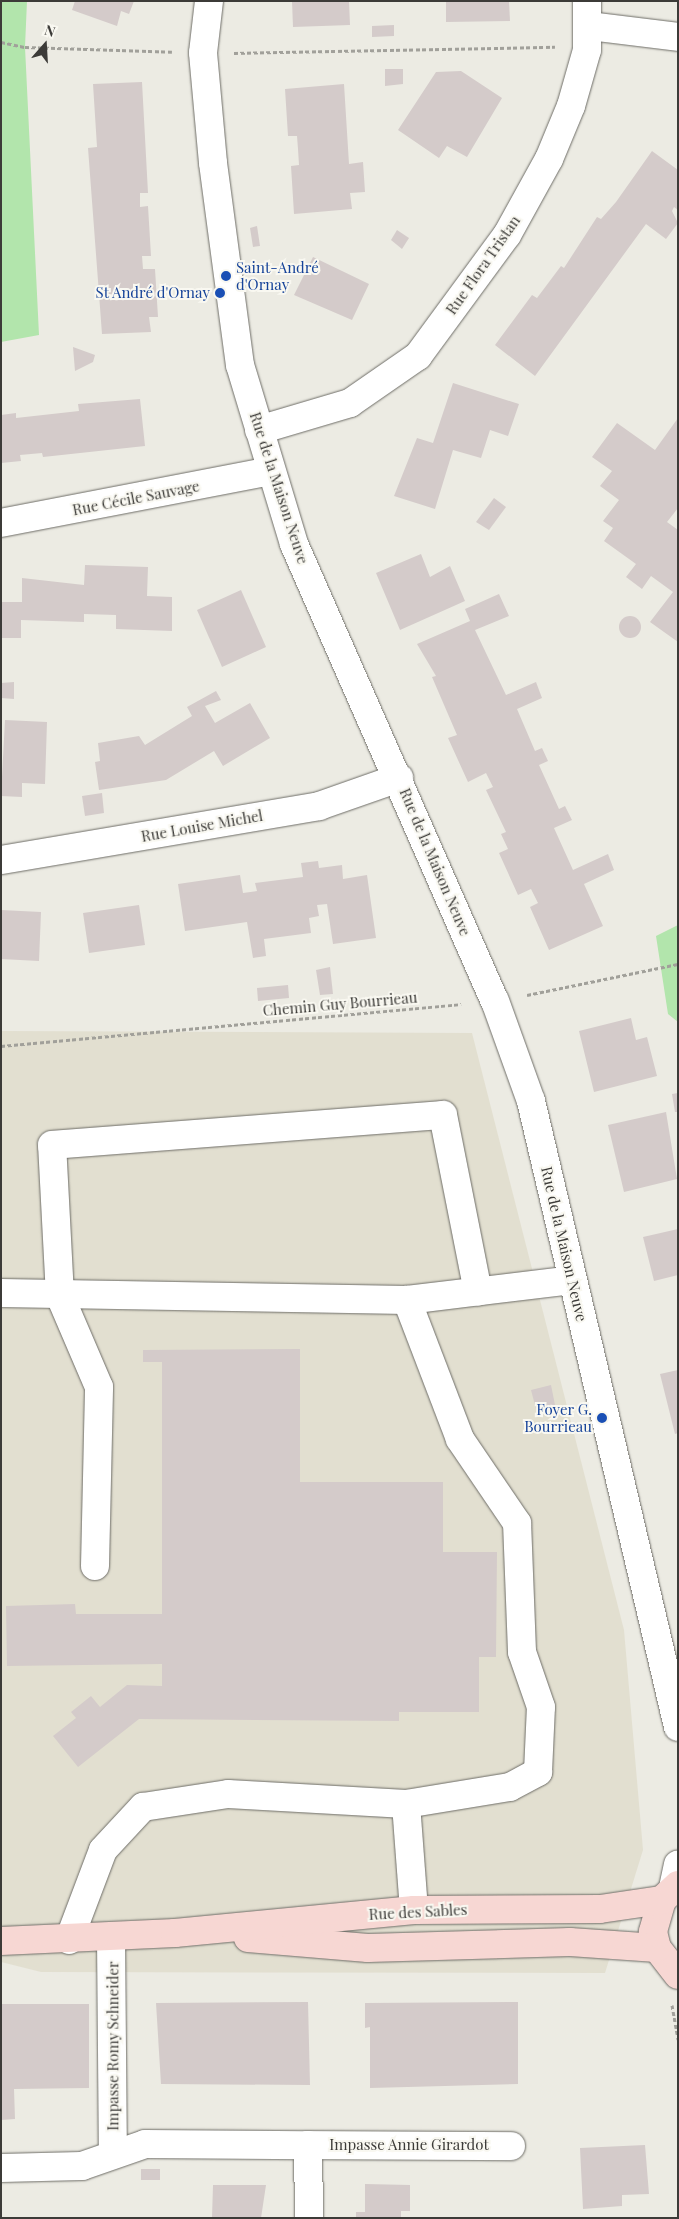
<!DOCTYPE html>
<meta charset="utf-8">
<style>
body{margin:0}
#map{position:relative;width:679px;height:2219px;overflow:hidden;background:#ecebe3;font-family:"Playfair Display",serif}
div>[style]{position:absolute}
.built>*{inset:0;background:#e2dfd0}
.green>*{inset:0;background:#b2e5ac}
.building>*{inset:0;background:#d4cbca}
.round{border-radius:50%}
.path>*{height:3px;margin-top:-1.5px;transform-origin:0;background:repeating-linear-gradient(90deg,#a1a09a 0 4px,transparent 0 6.5px)}
.roads{filter:drop-shadow(0 0 1px #6e6d67) drop-shadow(0 0 1px #6e6d67)}
.minor>*{height:28px;margin:-14px;padding:0 14px;transform-origin:14px;border-radius:14px;background:#fff}
.major>*{height:28px;margin:-14px;padding:0 14px;transform-origin:14px;border-radius:14px;background:#f7d7d3}
.dots>*{width:14px;height:14px;translate:-50% -50%;box-sizing:border-box;border:2px solid #f9f8f1;border-radius:50%}
span{translate:-50% -50%;white-space:nowrap;text-align:center;line-height:1.15;-webkit-text-stroke:4px #f9f8f1;paint-order:stroke}
.street-label{font-size:15px;color:#3c3b38}
.transit-label{font-size:15px;color:#164399}
.left{translate:0 -50%;text-align:left}
.right{translate:-100% -50%;text-align:right}
.frame{position:absolute;inset:0;border:2px solid #3c3b38;pointer-events:none}
.north{position:absolute;left:20px;top:20px;width:50px;height:50px;-webkit-text-stroke:4px #f9f8f1;paint-order:stroke;rotate:19deg;font-size:14px;font-weight:700;line-height:20px;text-align:center;color:#3c3b38}
.north::after{content:'';display:block;margin:auto;width:18px;height:22px;background:#3c3b38;clip-path:polygon(50% 0,100% 100%,50% 72%,0 100%)}
</style>
<div id="map">
<div class="built">
<i style="clip-path:polygon(1px 1031px,472px 1033px,624px 1630px,643px 1850px,605px 1973px,41px 1972px,1px 1962px)"></i>
</div>
<div class="green">
<i style="clip-path:polygon(1px 1px,27px 1px,25px 47px,39px 335px,1px 342px)"></i>
<i style="clip-path:polygon(678px 925px,678px 1022px,668px 1014px,656px 936px)"></i>
</div>
<div class="building">
<i style="clip-path:polygon(75px 1px,134px 1px,129px 14px,121px 11px,117px 26px,72px 10px)"></i>
<i style="clip-path:polygon(292px 1px,349px 1px,350px 25px,293px 27px)"></i>
<i style="clip-path:polygon(446px 1px,509px 1px,510px 21px,446px 22px)"></i>
<i style="clip-path:polygon(394px 25px,394px 36px,372px 37px,372px 26px)"></i>
<i style="clip-path:polygon(385px 69px,403px 69px,403px 84px,385px 86px)"></i>
<i style="clip-path:polygon(461px 71px,502px 98px,467px 157px,447px 146px,439px 158px,398px 130px,436px 72px)"></i>
<i style="clip-path:polygon(142px 82px,148px 193px,140px 193px,140px 207px,148px 206px,151px 256px,142px 256px,143px 269px,155px 269px,158px 317px,149px 317px,151px 332px,102px 334px,88px 148px,97px 147px,93px 84px)"></i>
<i style="clip-path:polygon(344px 84px,349px 164px,363px 162px,365px 192px,350px 193px,352px 209px,294px 214px,291px 166px,299px 165px,298px 149px,297px 136px,288px 136px,285px 89px)"></i>
<i style="clip-path:polygon(652px 151px,678px 170px,678px 210px,674px 207px,672px 211px,678px 223px,666px 239px,646px 224px,535px 376px,495px 345px,532px 295px,537px 298px,561px 266px,564px 268px,597px 217px,601px 219px,616px 202px)"></i>
<i style="clip-path:polygon(257px 226px,260px 246px,253px 247px,250px 228px)"></i>
<i style="clip-path:polygon(397px 230px,409px 238px,402px 249px,391px 240px)"></i>
<i style="clip-path:polygon(313px 257px,369px 284px,352px 320px,294px 295px)"></i>
<i style="clip-path:polygon(73px 347px,95px 355px,93px 362px,75px 371px)"></i>
<i style="clip-path:polygon(453px 383px,519px 404px,508px 436px,490px 430px,481px 458px,453px 450px,435px 509px,394px 496px,417px 438px,433px 443px)"></i>
<i style="clip-path:polygon(140px 399px,145px 446px,43px 457px,42px 453px,20px 455px,21px 461px,1px 463px,1px 415px,16px 413px,16px 418px,79px 411px,78px 404px)"></i>
<i style="clip-path:polygon(678px 418px,678px 508px,667px 522px,678px 530px,678px 642px,650px 622px,673px 592px,651px 576px,642px 589px,626px 577px,636px 564px,604px 541px,613px 528px,603px 521px,619px 500px,600px 486px,612px 471px,592px 457px,617px 423px,655px 450px)"></i>
<i style="clip-path:polygon(494px 498px,506px 507px,489px 530px,476px 522px)"></i>
<i style="clip-path:polygon(421px 554px,430px 577px,450px 566px,465px 601px,400px 630px,376px 573px)"></i>
<i style="clip-path:polygon(85px 565px,148px 567px,147px 596px,172px 597px,172px 631px,116px 629px,116px 615px,84px 614px,84px 622px,21px 620px,21px 638px,1px 638px,1px 602px,22px 602px,22px 578px,84px 585px)"></i>
<i style="clip-path:polygon(241px 590px,266px 647px,222px 667px,197px 610px)"></i>
<i style="clip-path:polygon(499px 594px,509px 616px,475px 630px,506px 695px,536px 682px,542px 698px,517px 709px,535px 751px,542px 748px,548px 761px,539px 765px,559px 809px,565px 806px,572px 820px,554px 828px,573px 870px,608px 854px,614px 870px,584px 884px,603px 926px,549px 950px,530px 907px,538px 903px,531px 889px,518px 895px,499px 853px,508px 849px,501px 834px,506px 832px,486px 790px,493px 787px,486px 773px,468px 782px,448px 738px,457px 735px,432px 677px,436px 676px,417px 644px,470px 621px,465px 609px)"></i>
<i class="round" style="left:619px;top:616px;width:22px;height:22px"></i>
<i style="clip-path:polygon(14px 682px,14px 699px,1px 698px,1px 683px)"></i>
<i style="clip-path:polygon(216px 691px,221px 700px,205px 706px,215px 723px,250px 703px,270px 738px,223px 766px,214px 751px,166px 780px,99px 790px,95px 762px,100px 761px,98px 743px,139px 736px,145px 745px,192px 716px,187px 707px)"></i>
<i style="clip-path:polygon(5px 720px,47px 722px,45px 784px,22px 783px,22px 797px,1px 796px)"></i>
<i style="clip-path:polygon(102px 793px,104px 813px,85px 816px,82px 796px)"></i>
<i style="clip-path:polygon(318px 861px,319px 868px,342px 865px,343px 879px,367px 875px,376px 938px,333px 944px,327px 904px,317px 905px,319px 916px,309px 918px,311px 933px,264px 939px,266px 956px,253px 958px,247px 922px,185px 931px,178px 884px,240px 875px,243px 893px,257px 891px,255px 883px,303px 877px,301px 863px)"></i>
<i style="clip-path:polygon(139px 905px,145px 945px,89px 953px,83px 913px)"></i>
<i style="clip-path:polygon(1px 910px,41px 912px,39px 961px,1px 959px)"></i>
<i style="clip-path:polygon(330px 967px,333px 994px,320px 995px,316px 970px)"></i>
<i style="clip-path:polygon(288px 985px,289px 998px,258px 1001px,257px 988px)"></i>
<i style="clip-path:polygon(631px 1018px,636px 1040px,647px 1037px,657px 1076px,594px 1092px,579px 1031px)"></i>
<i style="clip-path:polygon(678px 1093px,678px 1112px,675px 1112px,672px 1094px)"></i>
<i style="clip-path:polygon(666px 1112px,677px 1179px,624px 1192px,608px 1125px)"></i>
<i style="clip-path:polygon(678px 1229px,678px 1275px,654px 1281px,643px 1237px)"></i>
<i style="clip-path:polygon(300px 1349px,300px 1482px,443px 1482px,443px 1552px,497px 1552px,496px 1657px,479px 1657px,479px 1712px,399px 1712px,399px 1721px,139px 1719px,78px 1767px,53px 1736px,76px 1718px,71px 1712px,91px 1696px,100px 1707px,127px 1685px,162px 1686px,162px 1664px,7px 1666px,6px 1606px,75px 1604px,76px 1614px,162px 1614px,162px 1362px,143px 1362px,143px 1350px)"></i>
<i style="clip-path:polygon(678px 1370px,678px 1433px,675px 1434px,660px 1374px)"></i>
<i style="clip-path:polygon(551px 1385px,555px 1405px,536px 1409px,531px 1390px)"></i>
<i style="clip-path:polygon(308px 2002px,310px 2085px,161px 2084px,156px 2003px)"></i>
<i style="clip-path:polygon(518px 2002px,518px 2084px,370px 2088px,370px 2027px,365px 2028px,365px 2003px)"></i>
<i style="clip-path:polygon(1px 2004px,89px 2004px,89px 2088px,14px 2089px,15px 2119px,1px 2120px)"></i>
<i style="clip-path:polygon(645px 2145px,649px 2194px,622px 2195px,622px 2206px,583px 2209px,580px 2148px)"></i>
<i style="clip-path:polygon(141px 2169px,160px 2169px,160px 2180px,141px 2180px)"></i>
<i style="clip-path:polygon(365px 2184px,410px 2185px,410px 2211px,401px 2211px,401px 2218px,356px 2218px,356px 2212px,365px 2212px)"></i>
<i style="clip-path:polygon(213px 2185px,266px 2185px,261px 2218px,212px 2218px)"></i>
</div>
<div class="path">
<i style="left:1px;top:42px;width:25px;rotate:12deg"></i>
<i style="left:25px;top:47px;width:147px;rotate:1.9deg"></i>
<i style="left:234px;top:53px;width:321px;rotate:-1.1deg"></i>
<i style="left:527px;top:995px;width:154px;rotate:-11.6deg"></i>
<i style="left:1px;top:1046px;width:462px;rotate:-5.2deg"></i>
<i style="left:672px;top:2005px;width:35px;rotate:80deg"></i>
</div>
<div class="roads">
<div class="minor">
<i style="left:209px;top:1px;width:52px;rotate:96.6deg"></i>
<i style="left:203px;top:53px;width:110px;rotate:84.8deg"></i>
<i style="left:213px;top:163px;width:204px;rotate:82.4deg"></i>
<i style="left:240px;top:365px;width:187px;rotate:73.2deg"></i>
<i style="left:294px;top:544px;width:499px;rotate:66.3deg"></i>
<i style="left:495px;top:1001px;width:106px;rotate:70.2deg"></i>
<i style="left:531px;top:1101px;width:643px;rotate:76.78deg"></i>
<i style="left:590px;top:26px;width:89px;rotate:7.1deg"></i>
<i style="left:259px;top:430px;width:95px;rotate:-16.5deg"></i>
<i style="left:350px;top:403px;width:83px;rotate:-34.7deg"></i>
<i style="left:418px;top:356px;width:150px;rotate:-53.7deg"></i>
<i style="left:507px;top:235px;width:87px;rotate:-61.1deg"></i>
<i style="left:549px;top:159px;width:57px;rotate:-67.5deg"></i>
<i style="left:571px;top:106px;width:58px;rotate:-74.1deg"></i>
<i style="left:587px;top:50px;width:49px;rotate:-90deg"></i>
<i style="left:1px;top:523px;width:274px;rotate:-10.9deg"></i>
<i style="left:1px;top:860px;width:323px;rotate:-9.6deg"></i>
<i style="left:319px;top:806px;width:85px;rotate:-19.3deg"></i>
<i style="left:1px;top:1293px;width:406px;rotate:1deg"></i>
<i style="left:407px;top:1300px;width:166px;rotate:-6.9deg"></i>
<i style="left:95px;top:1566px;width:179px;rotate:-88.7deg"></i>
<i style="left:99px;top:1387px;width:99px;rotate:-113.2deg"></i>
<i style="left:60px;top:1296px;width:151px;rotate:-93deg"></i>
<i style="left:52px;top:1145px;width:392px;rotate:-4.4deg"></i>
<i style="left:443px;top:1115px;width:180px;rotate:78.8deg"></i>
<i style="left:406px;top:1804px;width:106px;rotate:85.7deg"></i>
<i style="left:673px;top:1888px;width:24px;rotate:-78deg"></i>
<i style="left:111px;top:1937px;width:217px;rotate:89.5deg"></i>
<i style="left:69px;top:1940px;width:96px;rotate:-69.3deg"></i>
<i style="left:103px;top:1850px;width:59px;rotate:-47.1deg"></i>
<i style="left:143px;top:1807px;width:86px;rotate:-8.7deg"></i>
<i style="left:228px;top:1794px;width:178px;rotate:3.2deg"></i>
<i style="left:406px;top:1804px;width:105px;rotate:-9.3deg"></i>
<i style="left:510px;top:1787px;width:32px;rotate:-28deg"></i>
<i style="left:538px;top:1772px;width:65px;rotate:-87.4deg"></i>
<i style="left:541px;top:1707px;width:58px;rotate:-109.1deg"></i>
<i style="left:522px;top:1652px;width:129px;rotate:-92.2deg"></i>
<i style="left:517px;top:1523px;width:102px;rotate:-124.2deg"></i>
<i style="left:460px;top:1439px;width:149px;rotate:-110.9deg"></i>
<i style="left:308px;top:2145px;width:203px;rotate:0.3deg"></i>
<i style="left:1px;top:2168px;width:81px;rotate:-1.4deg"></i>
<i style="left:82px;top:2166px;width:67px;rotate:-19.2deg"></i>
<i style="left:145px;top:2144px;width:163px;rotate:0.4deg"></i>
<i style="left:308px;top:2145px;width:73px;rotate:89.2deg"></i>
</div>
<div class="major">
<i style="left:678px;top:1885px;width:22px;rotate:137deg"></i>
<i style="left:662px;top:1900px;width:33px;rotate:106deg"></i>
<i style="left:653px;top:1932px;width:16px;rotate:76deg"></i>
<i style="left:657px;top:1948px;width:34px;rotate:52deg"></i>
<i style="left:248px;top:1938px;width:120px;rotate:4.8deg"></i>
<i style="left:368px;top:1948px;width:202px;rotate:-1.7deg"></i>
<i style="left:570px;top:1942px;width:87px;rotate:3.9deg"></i>
<i style="left:1px;top:1941px;width:174px;rotate:-2.6deg"></i>
<i style="left:175px;top:1933px;width:240px;rotate:-5.5deg"></i>
<i style="left:414px;top:1910px;width:186px;rotate:-0.3deg"></i>
<i style="left:600px;top:1909px;width:63px;rotate:-8.3deg"></i>
</div>
</div>
<div class="dots">
<i style="left:226px;top:276px;background:#1a4fb4"></i>
<i style="left:220px;top:293px;background:#1a4fb4"></i>
<i style="left:602px;top:1418px;background:#1a4fb4"></i>
</div>
<div class="street-label">
<span style="left:483px;top:265px;rotate:-55deg">Rue Flora Tristan</span>
<span style="left:279px;top:488px;rotate:72deg">Rue de la Maison Neuve</span>
<span style="left:136px;top:498px;rotate:-11deg">Rue Cécile Sauvage</span>
<span style="left:202px;top:826px;rotate:-10deg">Rue Louise Michel</span>
<span style="left:435px;top:862px;rotate:67deg">Rue de la Maison Neuve</span>
<span style="left:340px;top:1004px;rotate:-5deg">Chemin Guy Bourrieau</span>
<span style="left:564px;top:1244px;rotate:77deg">Rue de la Maison Neuve</span>
<span style="left:418px;top:1912px;rotate:-3deg">Rue des Sables</span>
<span style="left:113px;top:2046px;rotate:-90deg">Impasse Romy Schneider</span>
<span style="left:409px;top:2145px">Impasse Annie Girardot</span>
</div>
<div class="transit-label">
<span class="left" style="left:236px;top:276px">Saint-André<br>d'Ornay</span>
<span class="right" style="left:210px;top:293px">St André d'Ornay</span>
<span class="right" style="left:592px;top:1418px">Foyer G.<br>Bourrieau</span>
</div>
<div class="frame"></div>
<div class="north">N</div>
</div>
